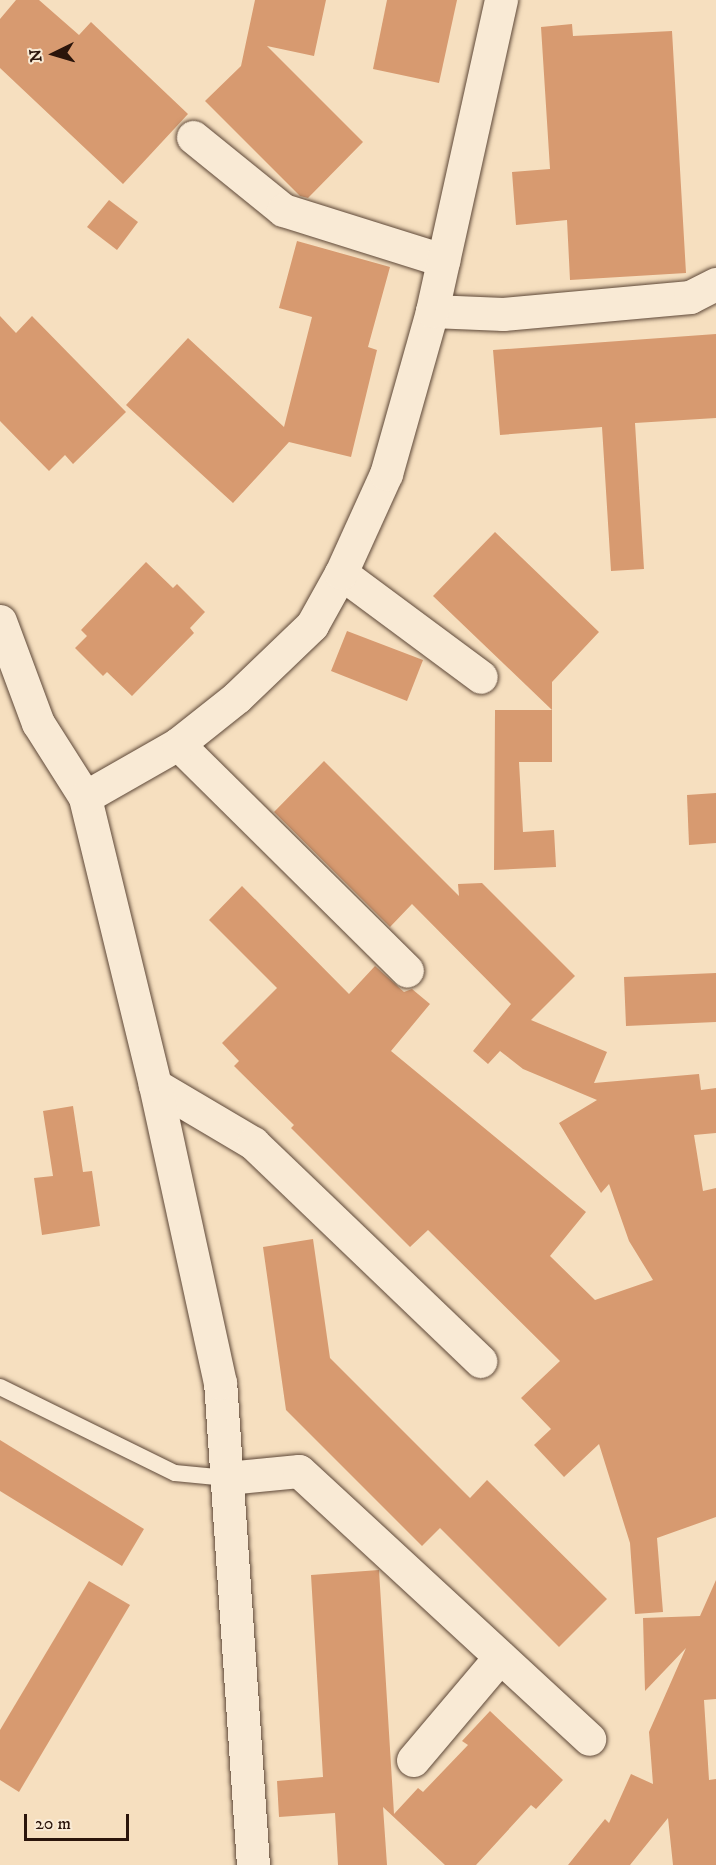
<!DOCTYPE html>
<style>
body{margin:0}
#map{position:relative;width:716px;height:1865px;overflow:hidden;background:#f6dfbf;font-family:"IM FELL DW Pica",serif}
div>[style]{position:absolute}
.building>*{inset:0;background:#d79a70}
.roads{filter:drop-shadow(0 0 2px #5e4838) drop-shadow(0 0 2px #5e4838)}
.service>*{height:16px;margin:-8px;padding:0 8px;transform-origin:8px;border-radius:8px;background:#f9ead5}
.minor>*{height:33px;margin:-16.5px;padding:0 16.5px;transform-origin:16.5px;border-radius:16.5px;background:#f9ead5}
span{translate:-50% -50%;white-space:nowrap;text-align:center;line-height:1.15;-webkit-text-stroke:6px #f9ead5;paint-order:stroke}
.north{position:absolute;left:24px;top:24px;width:60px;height:60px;-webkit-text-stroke:4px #f9ead5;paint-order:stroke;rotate:265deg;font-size:16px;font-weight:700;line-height:24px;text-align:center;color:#2b150b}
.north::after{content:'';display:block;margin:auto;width:21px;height:27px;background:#2b150b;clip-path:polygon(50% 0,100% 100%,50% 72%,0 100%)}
.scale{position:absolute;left:24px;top:1814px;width:105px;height:27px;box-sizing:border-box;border:3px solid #2b150b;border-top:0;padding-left:8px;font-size:18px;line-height:21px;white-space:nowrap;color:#2b150b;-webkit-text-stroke:4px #f9ead5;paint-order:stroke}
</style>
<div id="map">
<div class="building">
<i style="clip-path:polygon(16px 0,39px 0,79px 35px,91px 22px,188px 114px,123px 184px,0 68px,0 19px)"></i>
<i style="clip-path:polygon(255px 0,326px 0,314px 56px,267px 46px,363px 142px,308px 198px,300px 196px,205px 101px,241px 66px)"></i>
<i style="clip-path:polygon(387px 0,457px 0,439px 83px,373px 69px)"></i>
<i style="clip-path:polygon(572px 24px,573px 36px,672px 31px,686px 273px,570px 280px,567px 220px,516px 225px,512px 172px,550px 169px,541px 27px)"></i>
<i style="clip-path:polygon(109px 200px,138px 222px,117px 250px,87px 227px)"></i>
<i style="clip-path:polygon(297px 241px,390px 267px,368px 347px,377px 350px,351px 457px,289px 442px,233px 503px,126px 405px,188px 338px,284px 427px,312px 317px,279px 308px)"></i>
<i style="clip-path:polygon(0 316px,16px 333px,32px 316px,126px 412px,73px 464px,65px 455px,49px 471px,0 421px)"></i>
<i style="clip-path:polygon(716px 334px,716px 418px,635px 423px,644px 569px,611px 571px,602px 427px,500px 435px,493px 350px)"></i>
<i style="clip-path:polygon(495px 532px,599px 632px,552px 682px,552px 710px,433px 596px)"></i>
<i style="clip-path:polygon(146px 562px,173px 588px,177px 584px,205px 612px,190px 628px,194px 633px,132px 696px,107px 672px,103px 676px,75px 648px,87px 636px,81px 630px)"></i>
<i style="clip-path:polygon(347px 631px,423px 660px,407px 701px,331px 671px)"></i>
<i style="clip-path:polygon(495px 710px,552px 710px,552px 762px,519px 762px,523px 832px,554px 830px,556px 867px,494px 870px)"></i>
<i style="clip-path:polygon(324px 761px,459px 896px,458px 884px,482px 883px,575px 976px,531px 1020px,607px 1052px,594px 1083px,699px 1074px,701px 1090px,716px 1088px,716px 1133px,694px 1135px,703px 1191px,716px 1188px,716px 1517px,657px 1538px,663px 1612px,635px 1614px,630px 1543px,599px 1444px,564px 1477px,534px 1445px,551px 1429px,521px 1398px,560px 1361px,428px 1230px,410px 1247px,291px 1128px,294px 1125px,234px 1066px,239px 1061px,222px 1043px,277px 988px,209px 920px,242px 886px,349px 994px,375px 966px,404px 992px,412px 989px,430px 1004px,391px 1051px,586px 1212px,550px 1256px,595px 1300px,653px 1280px,629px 1241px,609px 1184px,601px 1193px,559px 1123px,597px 1100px,523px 1069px,500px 1051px,488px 1064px,473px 1051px,511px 1004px,412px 904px,390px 927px,274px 812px)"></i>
<i style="clip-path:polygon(716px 793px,716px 843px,689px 845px,687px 795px)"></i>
<i style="clip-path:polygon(716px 973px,716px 1022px,626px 1026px,624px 977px)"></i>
<i style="clip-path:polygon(73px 1106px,83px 1172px,92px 1171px,100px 1226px,42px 1235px,34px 1178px,53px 1176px,43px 1111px)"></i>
<i style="clip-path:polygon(313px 1239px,330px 1358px,470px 1498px,487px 1480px,607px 1599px,559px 1647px,440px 1528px,422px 1546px,286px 1410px,263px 1247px)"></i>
<i style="clip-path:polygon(0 1440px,144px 1529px,122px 1566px,0 1491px)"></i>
<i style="clip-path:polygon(379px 1570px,394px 1814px,418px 1788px,423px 1792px,468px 1745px,462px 1741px,490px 1711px,563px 1780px,536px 1809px,531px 1805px,476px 1865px,445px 1865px,383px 1807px,387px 1865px,338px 1865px,335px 1813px,279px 1817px,277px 1781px,323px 1777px,311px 1575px)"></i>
<i style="clip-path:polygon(716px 1580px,716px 1699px,704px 1700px,709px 1780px,716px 1779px,716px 1865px,673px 1865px,668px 1818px,630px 1865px,568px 1865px,605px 1819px,609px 1823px,631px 1774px,653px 1784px,649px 1732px,686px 1648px,645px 1691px,643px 1618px,700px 1616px)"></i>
<i style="clip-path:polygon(89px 1581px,130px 1605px,19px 1792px,0 1780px,0 1730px)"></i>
</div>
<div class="roads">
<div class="service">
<i style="left:0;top:1387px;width:195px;rotate:26.2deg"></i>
<i style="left:175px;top:1473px;width:52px;rotate:5.5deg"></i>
</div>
<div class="minor">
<i style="left:193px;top:137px;width:116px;rotate:39deg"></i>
<i style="left:283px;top:210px;width:168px;rotate:17.4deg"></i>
<i style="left:432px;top:311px;width:71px;rotate:2.4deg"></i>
<i style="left:503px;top:314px;width:188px;rotate:-5.2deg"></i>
<i style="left:690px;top:297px;width:29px;rotate:-27deg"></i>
<i style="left:341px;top:573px;width:174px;rotate:36.6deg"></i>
<i style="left:0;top:621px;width:109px;rotate:69.6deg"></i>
<i style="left:38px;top:723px;width:88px;rotate:57.6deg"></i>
<i style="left:178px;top:744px;width:322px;rotate:44.7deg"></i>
<i style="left:155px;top:1085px;width:114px;rotate:30.6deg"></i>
<i style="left:253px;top:1143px;width:315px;rotate:43.8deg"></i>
<i style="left:227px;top:1478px;width:72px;rotate:-5.6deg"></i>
<i style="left:299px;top:1471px;width:395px;rotate:42.7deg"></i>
<i style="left:413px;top:1760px;width:135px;rotate:-49.8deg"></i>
<i style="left:253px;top:1865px;width:483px;rotate:-93.9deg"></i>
<i style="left:220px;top:1383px;width:305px;rotate:-102.3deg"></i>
<i style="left:155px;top:1085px;width:296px;rotate:-103.7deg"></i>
<i style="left:85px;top:797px;width:107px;rotate:-29.7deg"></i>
<i style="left:178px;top:744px;width:75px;rotate:-38.5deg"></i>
<i style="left:237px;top:697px;width:104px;rotate:-43.8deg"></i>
<i style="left:312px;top:625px;width:60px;rotate:-60.9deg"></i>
<i style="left:341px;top:573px;width:109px;rotate:-65.6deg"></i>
<i style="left:386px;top:474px;width:169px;rotate:-74.2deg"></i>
<i style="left:432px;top:311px;width:319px;rotate:-77.5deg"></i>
</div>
</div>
<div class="north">N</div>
<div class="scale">20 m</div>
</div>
